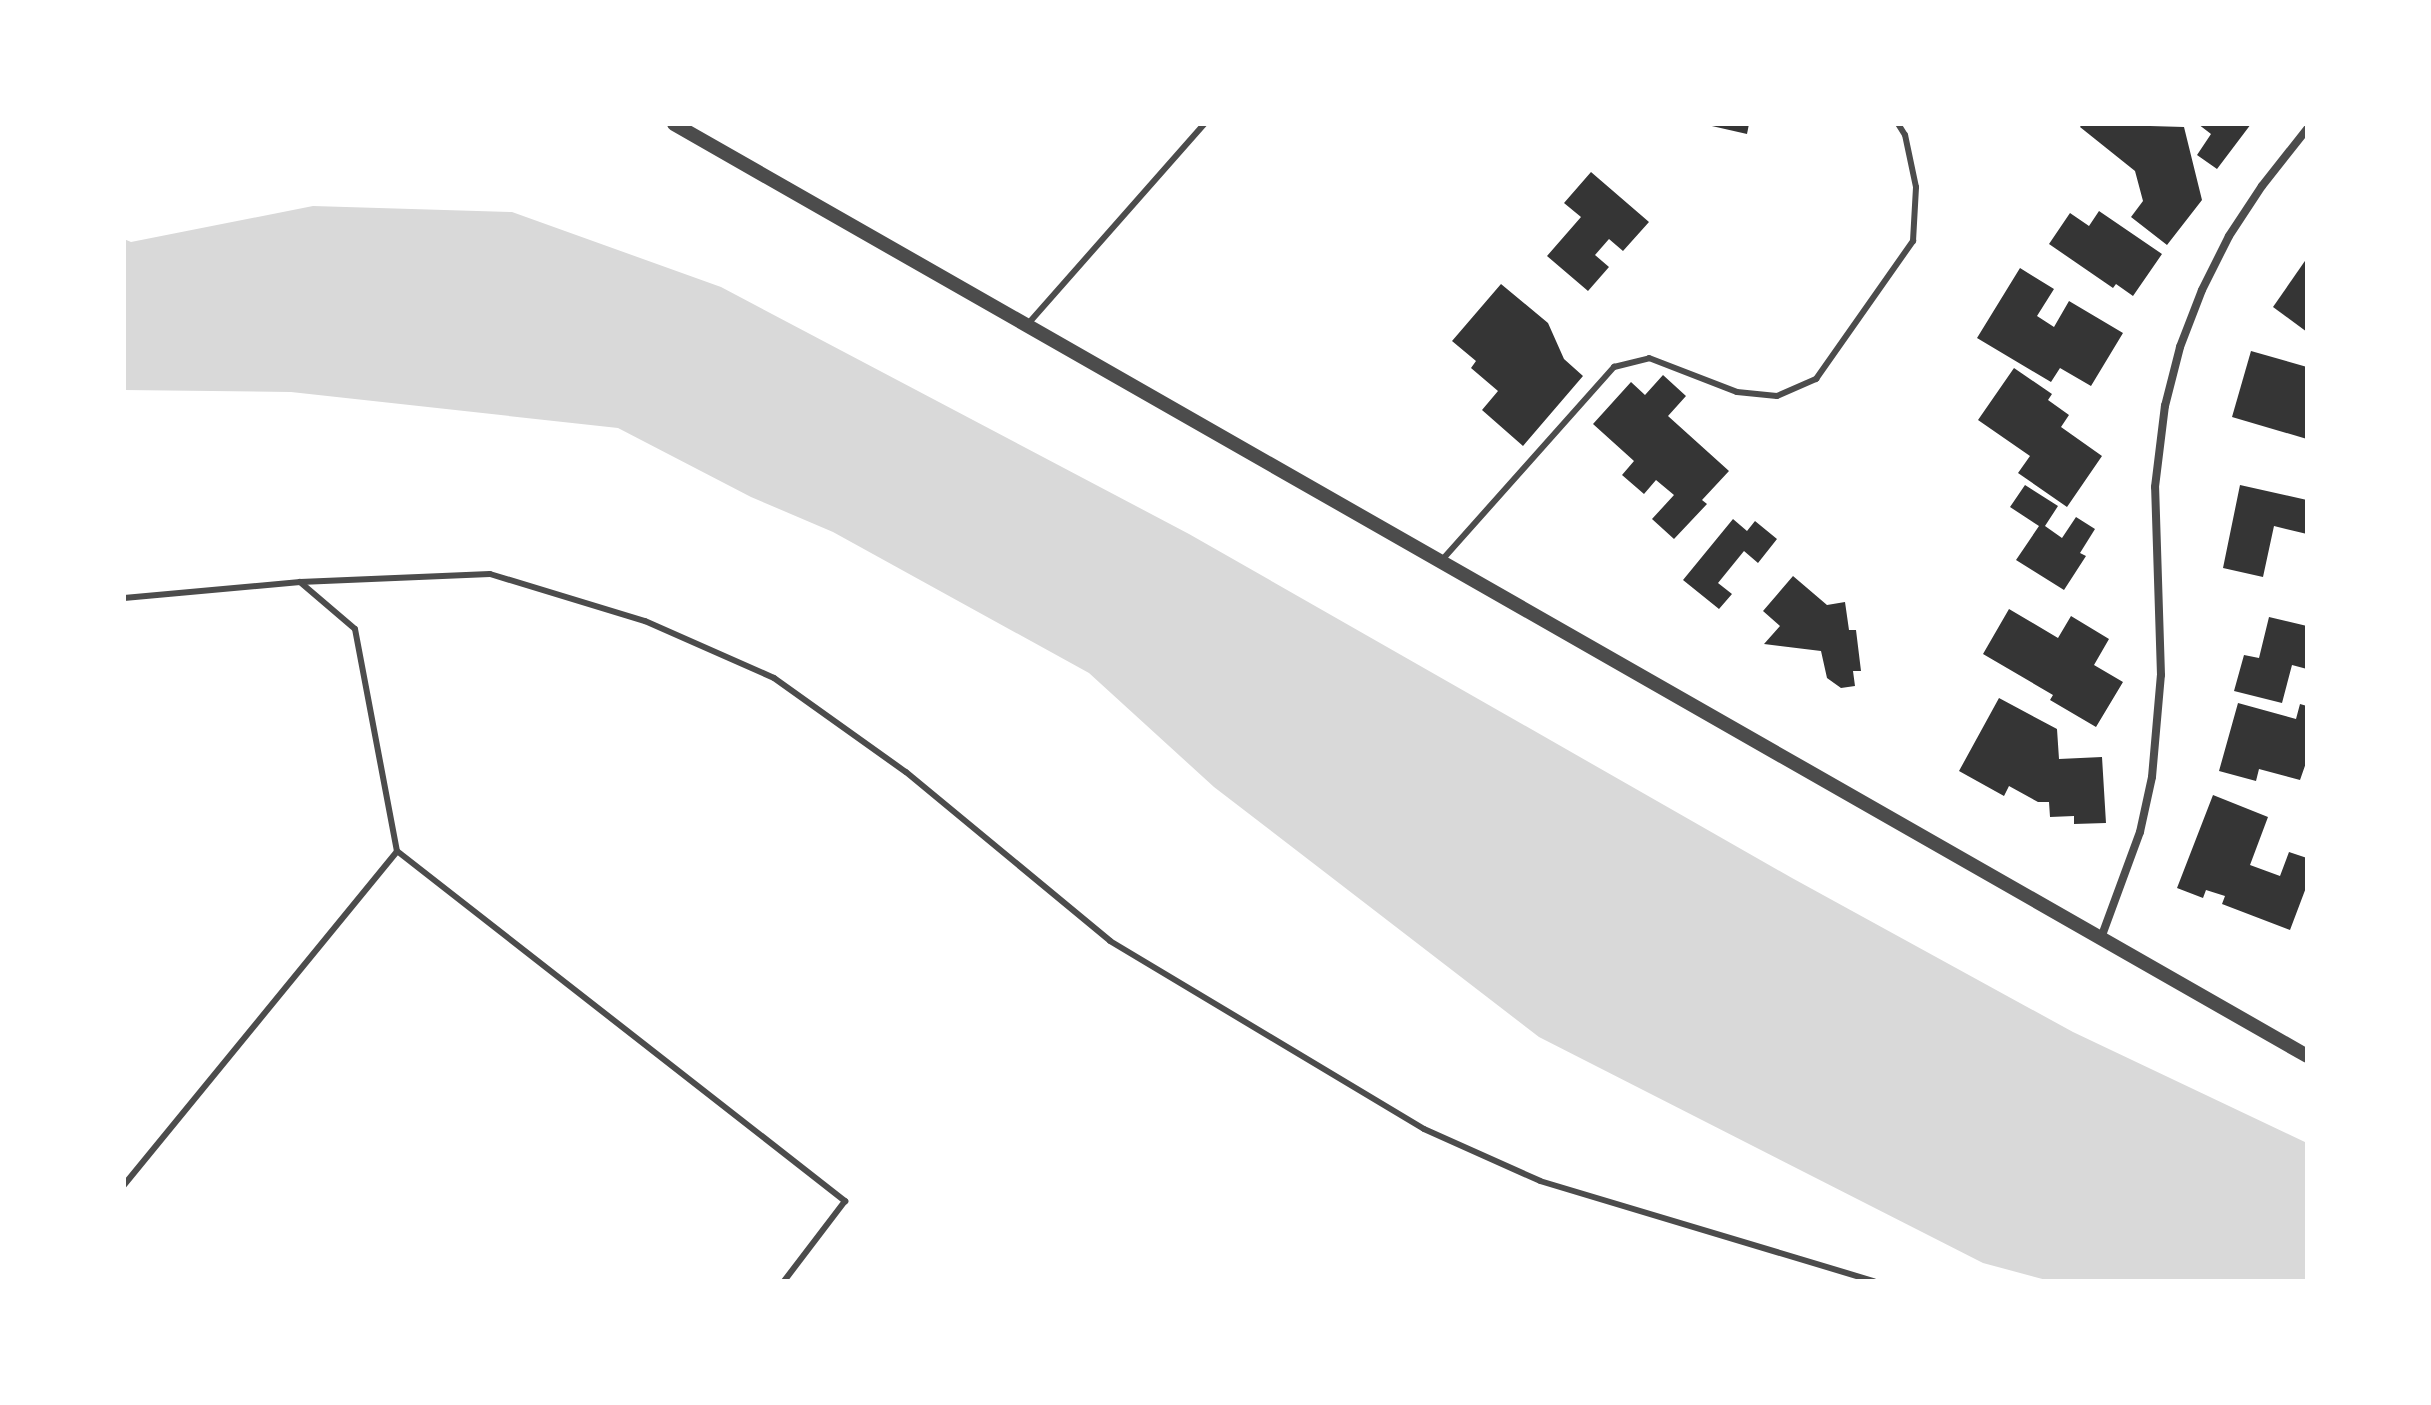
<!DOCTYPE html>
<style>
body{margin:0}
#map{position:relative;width:2431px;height:1405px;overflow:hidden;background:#fff;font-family:Manrope,sans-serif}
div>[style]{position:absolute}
.water>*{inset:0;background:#d9d9d9}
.building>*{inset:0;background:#353535}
.service>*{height:6px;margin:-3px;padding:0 3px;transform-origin:3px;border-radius:3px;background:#4c4c4c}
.minor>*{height:8px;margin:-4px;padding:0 4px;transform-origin:4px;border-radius:4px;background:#4c4c4c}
.tertiary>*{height:14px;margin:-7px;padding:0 7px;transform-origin:7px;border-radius:7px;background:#4c4c4c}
span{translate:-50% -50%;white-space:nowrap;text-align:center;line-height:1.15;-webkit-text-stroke:6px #fff;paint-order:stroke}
.frame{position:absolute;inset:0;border:126px solid #fff;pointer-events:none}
</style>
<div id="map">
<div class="water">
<i style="clip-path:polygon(313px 206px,512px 212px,721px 287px,1189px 534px,1792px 878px,2073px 1032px,2307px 1143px,2307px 1281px,2050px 1281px,1983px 1263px,1539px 1037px,1214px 787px,1089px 673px,833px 532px,751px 497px,618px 428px,291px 392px,124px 390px,124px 239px,131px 242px)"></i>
</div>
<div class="building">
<i style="clip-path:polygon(1703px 124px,1749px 124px,1747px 134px)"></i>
<i style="clip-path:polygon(2082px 124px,2184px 127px,2202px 200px,2167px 245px,2131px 217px,2143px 201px,2135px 171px,2080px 127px)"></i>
<i style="clip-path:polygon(2198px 124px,2251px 124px,2217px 169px,2197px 155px,2211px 134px)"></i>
<i style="clip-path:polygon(1591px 172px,1649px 222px,1623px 251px,1609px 239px,1595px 255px,1609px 267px,1588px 291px,1547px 256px,1581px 217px,1564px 203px)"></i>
<i style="clip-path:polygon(2099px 211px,2162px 254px,2133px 296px,2116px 284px,2113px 288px,2049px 244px,2070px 213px,2089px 226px)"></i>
<i style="clip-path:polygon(2307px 258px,2307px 332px,2273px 307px)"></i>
<i style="clip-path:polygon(2020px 268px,2054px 289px,2037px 316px,2054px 327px,2069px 301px,2123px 333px,2091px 386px,2060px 368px,2051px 382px,1977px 338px)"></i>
<i style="clip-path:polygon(1501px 284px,1548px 323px,1564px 359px,1583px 376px,1523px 446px,1482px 410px,1498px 391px,1471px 368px,1476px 361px,1452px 341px)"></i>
<i style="clip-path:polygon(2251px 351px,2307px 367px,2307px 439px,2232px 417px)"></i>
<i style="clip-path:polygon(2014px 368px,2052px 394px,2048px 400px,2069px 415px,2061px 427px,2102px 456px,2067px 507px,2018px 473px,2030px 456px,1978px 420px)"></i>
<i style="clip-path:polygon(1663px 375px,1686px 396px,1668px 416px,1729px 471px,1702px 500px,1707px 504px,1674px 539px,1652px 519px,1674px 495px,1656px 480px,1644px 494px,1622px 475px,1634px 461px,1593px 424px,1631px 382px,1645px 395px)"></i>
<i style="clip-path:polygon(2025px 485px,2058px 506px,2045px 526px,2062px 538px,2076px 517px,2095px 529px,2080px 553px,2086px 556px,2064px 590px,2016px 560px,2039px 526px,2010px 507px)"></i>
<i style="clip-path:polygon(2240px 485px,2307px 500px,2307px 534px,2274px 526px,2263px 577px,2223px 568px)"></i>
<i style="clip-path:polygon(1733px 519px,1747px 531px,1755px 521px,1777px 539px,1758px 563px,1744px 551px,1718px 583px,1732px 594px,1719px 609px,1683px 580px)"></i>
<i style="clip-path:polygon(1793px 576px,1827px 605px,1845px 602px,1849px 630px,1856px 630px,1861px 671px,1853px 671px,1855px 686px,1841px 688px,1827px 678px,1821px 651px,1764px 644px,1780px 626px,1763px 611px)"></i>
<i style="clip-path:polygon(2009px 609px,2058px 638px,2071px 616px,2109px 639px,2094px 665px,2123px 682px,2096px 727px,2050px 700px,2053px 695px,1983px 654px)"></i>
<i style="clip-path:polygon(2269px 617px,2307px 626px,2307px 669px,2292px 665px,2282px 703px,2234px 691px,2244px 655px,2259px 658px)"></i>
<i style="clip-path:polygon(1999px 698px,2057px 729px,2059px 759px,2102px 757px,2106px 823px,2074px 824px,2074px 816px,2050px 817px,2049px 802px,2038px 802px,2009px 786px,2004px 796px,1959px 771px)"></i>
<i style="clip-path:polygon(2238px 703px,2296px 719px,2300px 704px,2307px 706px,2307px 760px,2300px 780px,2259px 769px,2256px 781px,2219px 771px)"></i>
<i style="clip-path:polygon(2213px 795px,2268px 817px,2250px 865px,2280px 876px,2289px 852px,2307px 858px,2307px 885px,2290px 930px,2222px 904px,2225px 896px,2206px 890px,2203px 898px,2177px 888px)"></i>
</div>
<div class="service">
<i style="left:1027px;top:325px;width:268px;rotate:-48.6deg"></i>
<i style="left:1442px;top:560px;width:259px;rotate:-48.3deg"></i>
<i style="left:1614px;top:367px;width:36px;rotate:-14deg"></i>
<i style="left:1649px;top:358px;width:94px;rotate:21.1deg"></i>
<i style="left:1737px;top:392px;width:40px;rotate:5.7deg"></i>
<i style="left:1777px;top:396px;width:43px;rotate:-23.6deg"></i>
<i style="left:1816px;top:379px;width:169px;rotate:-54.9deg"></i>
<i style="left:1913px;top:241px;width:54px;rotate:-86.8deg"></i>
<i style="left:1916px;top:187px;width:53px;rotate:-101.9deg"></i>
<i style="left:1905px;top:135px;width:13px;rotate:-122deg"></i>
<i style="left:300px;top:582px;width:190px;rotate:-2.4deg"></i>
<i style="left:490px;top:574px;width:162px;rotate:16.9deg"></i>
<i style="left:645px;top:621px;width:141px;rotate:23.8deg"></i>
<i style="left:774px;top:678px;width:162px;rotate:35.5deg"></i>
<i style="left:906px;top:772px;width:265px;rotate:39.6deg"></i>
<i style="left:1110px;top:941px;width:366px;rotate:30.9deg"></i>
<i style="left:1424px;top:1129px;width:127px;rotate:24.1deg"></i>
<i style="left:1540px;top:1181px;width:349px;rotate:16.7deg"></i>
<i style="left:124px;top:598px;width:177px;rotate:-5.2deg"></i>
<i style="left:300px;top:582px;width:72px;rotate:40.5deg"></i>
<i style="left:355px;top:629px;width:226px;rotate:79.3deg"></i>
<i style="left:397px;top:851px;width:569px;rotate:38deg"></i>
<i style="left:845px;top:1201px;width:101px;rotate:127.3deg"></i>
<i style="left:124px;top:1185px;width:431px;rotate:-50.7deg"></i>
</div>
<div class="minor">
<i style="left:2101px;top:938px;width:113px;rotate:-69.8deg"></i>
<i style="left:2140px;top:832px;width:56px;rotate:-77.7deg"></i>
<i style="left:2152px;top:777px;width:102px;rotate:-85deg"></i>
<i style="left:2161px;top:675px;width:188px;rotate:-91.8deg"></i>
<i style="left:2155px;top:487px;width:82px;rotate:-83deg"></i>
<i style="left:2165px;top:406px;width:61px;rotate:-75.7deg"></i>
<i style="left:2180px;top:347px;width:61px;rotate:-68.9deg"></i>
<i style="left:2202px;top:290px;width:60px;rotate:-63.4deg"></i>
<i style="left:2229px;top:236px;width:60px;rotate:-56.6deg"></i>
<i style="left:2262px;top:186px;width:73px;rotate:-51.7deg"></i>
</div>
<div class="tertiary">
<i style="left:674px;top:124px;width:1880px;rotate:29.71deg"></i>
</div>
<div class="frame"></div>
</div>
